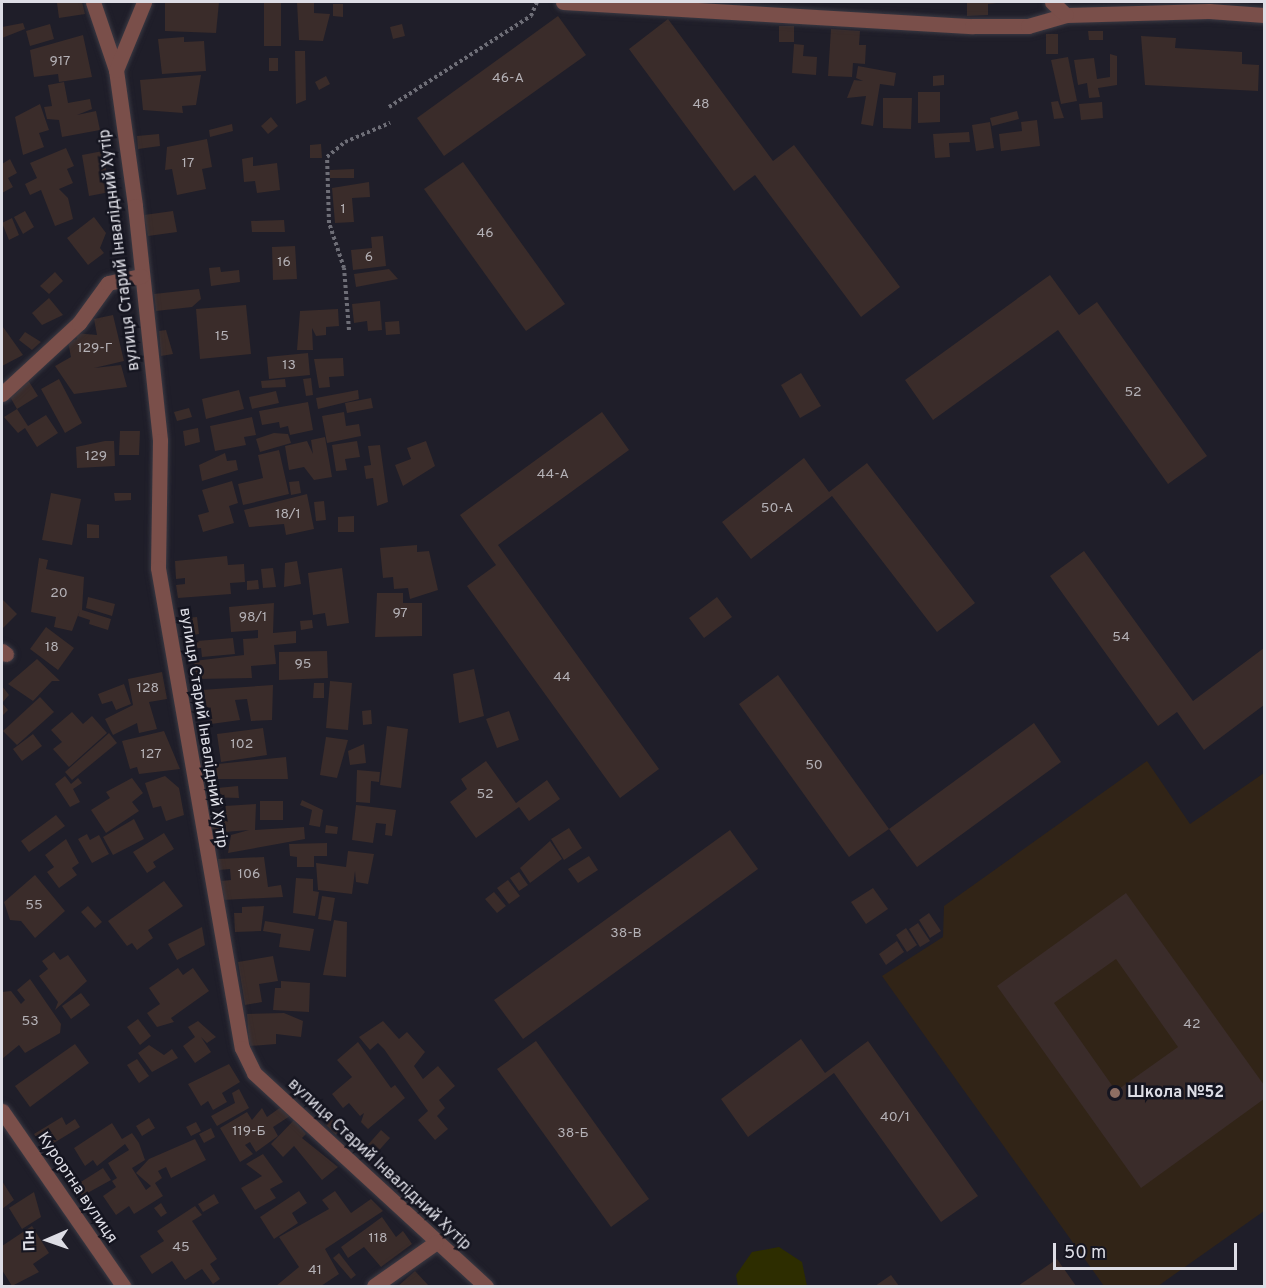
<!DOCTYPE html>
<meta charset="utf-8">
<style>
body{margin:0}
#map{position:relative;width:1266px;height:1288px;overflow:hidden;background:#1f1e29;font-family:Overpass,sans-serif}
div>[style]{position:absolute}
.education>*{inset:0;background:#312417}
.green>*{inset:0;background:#2d2d00}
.building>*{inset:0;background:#3a2c2a}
.path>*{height:4px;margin-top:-2px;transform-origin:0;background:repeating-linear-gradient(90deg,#6e6e77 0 3px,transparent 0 6px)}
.roads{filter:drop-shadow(0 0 2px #3a3943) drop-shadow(0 0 2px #3a3943)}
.minor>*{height:15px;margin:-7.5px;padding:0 7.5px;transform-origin:7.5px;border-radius:7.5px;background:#7a4f4a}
.dots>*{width:16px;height:16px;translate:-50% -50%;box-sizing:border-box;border:3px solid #151520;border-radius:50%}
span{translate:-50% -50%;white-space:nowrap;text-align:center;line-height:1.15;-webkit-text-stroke:5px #151520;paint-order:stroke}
.number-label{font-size:14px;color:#b4b1b6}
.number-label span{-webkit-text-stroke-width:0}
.street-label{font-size:16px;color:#dddde5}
.poi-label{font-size:16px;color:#dddde5;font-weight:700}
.left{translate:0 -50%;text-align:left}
.frame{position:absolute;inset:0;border:3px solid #dddde5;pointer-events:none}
.north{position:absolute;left:18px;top:1210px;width:60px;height:60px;-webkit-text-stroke:4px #151520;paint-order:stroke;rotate:268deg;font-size:16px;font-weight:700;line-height:24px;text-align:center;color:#dddde5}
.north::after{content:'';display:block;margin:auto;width:21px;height:27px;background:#dddde5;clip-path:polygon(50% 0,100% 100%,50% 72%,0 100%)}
.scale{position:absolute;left:1053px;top:1243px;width:184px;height:27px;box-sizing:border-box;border:3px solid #dddde5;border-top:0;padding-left:8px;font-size:18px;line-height:21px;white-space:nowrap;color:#dddde5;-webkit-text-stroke:4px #151520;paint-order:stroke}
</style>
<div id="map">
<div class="education">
<i style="clip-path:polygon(1147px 761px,1190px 824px,1264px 773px,1264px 1211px,1158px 1286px,1104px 1286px,882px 976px,943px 937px,944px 906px)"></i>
</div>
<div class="green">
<i style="clip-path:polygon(779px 1247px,802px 1262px,807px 1286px,738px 1286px,736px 1275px,752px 1252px)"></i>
</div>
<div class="building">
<i style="clip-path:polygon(82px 2px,85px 14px,59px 18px,57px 3px)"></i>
<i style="clip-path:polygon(165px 2px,219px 2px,216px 33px,165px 31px)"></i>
<i style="clip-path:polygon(264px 2px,281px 2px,281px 46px,264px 46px)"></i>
<i style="clip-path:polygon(297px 2px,314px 2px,314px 13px,330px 14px,323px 41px,299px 40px)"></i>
<i style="clip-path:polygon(967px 2px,997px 2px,997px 3px,988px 4px,988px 15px,967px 16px)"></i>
<i style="clip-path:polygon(333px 4px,343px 4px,343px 17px,333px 16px)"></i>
<i style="clip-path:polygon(558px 16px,586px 55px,444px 156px,417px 118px)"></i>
<i style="clip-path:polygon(668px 19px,773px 161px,794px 145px,900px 287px,861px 317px,755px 175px,734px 191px,629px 49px)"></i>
<i style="clip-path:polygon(23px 23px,25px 29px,2px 38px,2px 27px)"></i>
<i style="clip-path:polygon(50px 24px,54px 39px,30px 46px,26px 31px)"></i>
<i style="clip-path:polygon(402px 24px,405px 36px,393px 39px,390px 27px)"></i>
<i style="clip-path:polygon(779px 26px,794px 26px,794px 42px,779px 42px)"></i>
<i style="clip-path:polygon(831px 29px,860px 31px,859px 45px,866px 45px,865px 64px,853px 63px,852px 77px,828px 76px)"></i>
<i style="clip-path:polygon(1088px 31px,1103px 31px,1103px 40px,1089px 40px)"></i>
<i style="clip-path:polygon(1046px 34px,1058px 34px,1058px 54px,1046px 54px)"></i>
<i style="clip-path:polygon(83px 35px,92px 77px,59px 82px,58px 74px,34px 77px,30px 50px)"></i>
<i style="clip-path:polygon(1141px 36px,1176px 38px,1175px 48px,1242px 52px,1242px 64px,1259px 65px,1258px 91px,1145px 85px)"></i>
<i style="clip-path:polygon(184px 37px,184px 42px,204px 41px,206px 71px,162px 74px,158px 39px)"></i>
<i style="clip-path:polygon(794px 44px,804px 45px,803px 56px,817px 57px,816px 75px,792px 73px)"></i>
<i style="clip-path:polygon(295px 51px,305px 51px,306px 100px,296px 104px)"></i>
<i style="clip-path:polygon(1110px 54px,1117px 56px,1117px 85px,1098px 88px,1100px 97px,1089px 98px,1087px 83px,1078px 85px,1074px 60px,1094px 58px,1097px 79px,1110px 77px)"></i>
<i style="clip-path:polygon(1068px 57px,1077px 101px,1061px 104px,1051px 60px)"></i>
<i style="clip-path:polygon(269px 58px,278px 58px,278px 71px,269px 71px)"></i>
<i style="clip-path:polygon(858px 66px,896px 73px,894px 86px,880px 84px,873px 126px,861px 124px,866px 96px,847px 98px,854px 80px,863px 81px,856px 78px)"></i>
<i style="clip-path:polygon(201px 75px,196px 105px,182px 106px,183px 113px,143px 110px,140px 80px)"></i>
<i style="clip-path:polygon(944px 75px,944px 85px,933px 86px,933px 76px)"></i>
<i style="clip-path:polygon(326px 76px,330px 84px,319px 90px,315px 82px)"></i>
<i style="clip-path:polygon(64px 82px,68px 103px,90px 99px,92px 109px,77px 115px,96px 111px,100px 130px,62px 137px,59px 120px,47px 119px,44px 107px,52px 106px,48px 85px)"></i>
<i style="clip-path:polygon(918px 92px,940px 92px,940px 122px,918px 123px)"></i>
<i style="clip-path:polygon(883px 98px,912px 98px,911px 129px,883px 128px)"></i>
<i style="clip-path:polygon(1058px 101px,1064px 118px,1054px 119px,1051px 102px)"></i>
<i style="clip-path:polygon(1102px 102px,1103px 118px,1081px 120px,1079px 104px)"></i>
<i style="clip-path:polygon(40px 104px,49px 130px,39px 133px,44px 147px,23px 155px,15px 117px)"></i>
<i style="clip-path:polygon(1017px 111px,1019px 119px,992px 126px,990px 118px)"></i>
<i style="clip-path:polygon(271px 117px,278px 126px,268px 134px,261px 126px)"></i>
<i style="clip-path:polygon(1037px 120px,1040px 146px,1001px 151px,999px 134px,1022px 131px,1021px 122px)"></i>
<i style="clip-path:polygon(990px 122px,994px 148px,976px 151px,972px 125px)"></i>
<i style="clip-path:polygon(232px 124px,233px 131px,210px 137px,209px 130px)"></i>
<i style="clip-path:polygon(969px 132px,970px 142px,949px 143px,950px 157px,935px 158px,933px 134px)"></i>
<i style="clip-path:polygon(159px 134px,160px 146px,138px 149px,137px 136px)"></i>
<i style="clip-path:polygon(207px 139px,212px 167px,202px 169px,206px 189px,177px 195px,172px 169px,165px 170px,167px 147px)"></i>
<i style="clip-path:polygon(321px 144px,322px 158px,310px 158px,310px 145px)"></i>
<i style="clip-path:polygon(66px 148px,74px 166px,67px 169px,73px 183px,59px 189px,68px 198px,73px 219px,55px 226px,41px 190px,30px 195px,25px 184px,37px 178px,30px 163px)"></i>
<i style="clip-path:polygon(103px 151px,110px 192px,89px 196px,82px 155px)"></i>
<i style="clip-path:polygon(253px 157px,253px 166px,277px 163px,280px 190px,257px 193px,255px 181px,244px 182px,242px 159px)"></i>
<i style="clip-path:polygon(10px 159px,17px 173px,8px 178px,13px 187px,2px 193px,2px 164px)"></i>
<i style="clip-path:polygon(463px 162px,565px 304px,526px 331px,424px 189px)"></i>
<i style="clip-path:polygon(354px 169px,354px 178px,330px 178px,330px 170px)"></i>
<i style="clip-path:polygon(369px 182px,370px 197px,352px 198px,354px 222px,335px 223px,332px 188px)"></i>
<i style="clip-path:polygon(25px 211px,34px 227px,23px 234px,14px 217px)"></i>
<i style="clip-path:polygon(173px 211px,177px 232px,148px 236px,144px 215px)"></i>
<i style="clip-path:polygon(94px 217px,106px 233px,100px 248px,104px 253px,88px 265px,67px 238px)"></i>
<i style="clip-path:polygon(12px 218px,19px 235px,9px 240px,2px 223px)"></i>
<i style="clip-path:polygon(284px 220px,285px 232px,252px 232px,251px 221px)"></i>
<i style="clip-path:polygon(383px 236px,386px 266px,353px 270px,351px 250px,372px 248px,371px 237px)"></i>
<i style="clip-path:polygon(295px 246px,297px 279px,273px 280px,272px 247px)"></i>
<i style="clip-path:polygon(220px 267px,221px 272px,239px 270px,240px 282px,211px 286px,209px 268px)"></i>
<i style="clip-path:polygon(389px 269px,398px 279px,356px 287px,354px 274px)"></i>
<i style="clip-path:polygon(55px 272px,63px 281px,49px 294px,40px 286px)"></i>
<i style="clip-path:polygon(1050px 275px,1079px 315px,1097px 302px,1207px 456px,1168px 484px,1058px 330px,933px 420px,905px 380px)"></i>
<i style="clip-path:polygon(199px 289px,201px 299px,192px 307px,156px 311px,154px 294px)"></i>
<i style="clip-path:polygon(49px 298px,63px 315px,42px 325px,32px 313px)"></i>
<i style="clip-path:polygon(380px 301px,382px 330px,368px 331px,367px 321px,354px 323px,352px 304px)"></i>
<i style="clip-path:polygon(246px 305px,251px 354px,200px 359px,196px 309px)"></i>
<i style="clip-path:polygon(338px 309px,339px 326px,326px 327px,326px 335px,316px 336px,312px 328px,313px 350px,297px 350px,300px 311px)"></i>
<i style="clip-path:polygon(113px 315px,124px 361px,94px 368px,121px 365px,127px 387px,74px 394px,55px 366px,71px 357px,68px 342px,77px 339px,75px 333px,97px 335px,94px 319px)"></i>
<i style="clip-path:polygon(399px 321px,400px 334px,386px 335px,385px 322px)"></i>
<i style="clip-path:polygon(3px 327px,23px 355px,2px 366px,2px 328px)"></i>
<i style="clip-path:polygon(166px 330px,173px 354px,161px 356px,159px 331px)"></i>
<i style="clip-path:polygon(25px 332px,41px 342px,32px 350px,19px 340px)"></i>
<i style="clip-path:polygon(308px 353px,310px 375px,269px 379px,267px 357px)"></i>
<i style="clip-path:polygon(343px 358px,344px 376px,329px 377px,330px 387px,319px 388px,314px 359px)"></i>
<i style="clip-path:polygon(801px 373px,821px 406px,800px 418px,781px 385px)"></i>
<i style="clip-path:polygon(311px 378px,313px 395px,306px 396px,303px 379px)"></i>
<i style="clip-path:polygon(59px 379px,82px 423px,65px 433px,41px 389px)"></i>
<i style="clip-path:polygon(285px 379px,286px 387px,262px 388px,261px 381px)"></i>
<i style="clip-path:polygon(28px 380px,38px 396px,17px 409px,9px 395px)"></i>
<i style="clip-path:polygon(239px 390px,244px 409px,206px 419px,202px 399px)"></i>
<i style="clip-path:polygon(358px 390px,359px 399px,318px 409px,316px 398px)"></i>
<i style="clip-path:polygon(276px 391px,279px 403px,252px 409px,249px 397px)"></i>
<i style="clip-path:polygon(371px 398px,373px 408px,347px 413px,345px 403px)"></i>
<i style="clip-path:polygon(308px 402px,313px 430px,290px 435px,288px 426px,280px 428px,279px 422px,262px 425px,259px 411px)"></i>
<i style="clip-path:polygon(189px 408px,192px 417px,177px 421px,174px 412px)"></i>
<i style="clip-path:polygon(17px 409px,28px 426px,46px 415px,58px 433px,37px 447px,25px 428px,18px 433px,4px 417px)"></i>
<i style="clip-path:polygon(344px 412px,346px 426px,359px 424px,361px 436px,327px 443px,322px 416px)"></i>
<i style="clip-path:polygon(602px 412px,629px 450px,498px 545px,659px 769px,620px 798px,467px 586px,496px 565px,460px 515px)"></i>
<i style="clip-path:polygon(252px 417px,256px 435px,244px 437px,246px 445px,215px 451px,210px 426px)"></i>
<i style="clip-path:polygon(198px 428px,200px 442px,185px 446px,183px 431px)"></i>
<i style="clip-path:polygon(120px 431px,140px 431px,139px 455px,119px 455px)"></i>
<i style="clip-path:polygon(274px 433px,288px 434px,291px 443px,260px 452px,256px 439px)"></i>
<i style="clip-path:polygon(325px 437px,332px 477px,314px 480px,304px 467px,289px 470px,285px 446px,307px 441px,313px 454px,311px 440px)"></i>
<i style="clip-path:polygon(105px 441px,114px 441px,115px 466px,77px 468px,76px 447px)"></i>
<i style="clip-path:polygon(357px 441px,360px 457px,345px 459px,347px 470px,336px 471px,332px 445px)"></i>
<i style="clip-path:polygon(426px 441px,435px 466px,403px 486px,395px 465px,411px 459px,407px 448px)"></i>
<i style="clip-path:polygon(380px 445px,388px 502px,377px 506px,373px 478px,366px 479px,364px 466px,371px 465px,368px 446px)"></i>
<i style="clip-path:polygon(279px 450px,289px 494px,243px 505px,238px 484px,263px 478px,258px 455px)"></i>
<i style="clip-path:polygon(225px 453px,227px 461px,236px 460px,238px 470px,202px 481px,199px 465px)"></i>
<i style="clip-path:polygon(804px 458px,829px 492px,867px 463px,975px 603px,937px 632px,832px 496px,751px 559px,722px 522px)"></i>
<i style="clip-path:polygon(232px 481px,238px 503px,229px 506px,234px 523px,203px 532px,198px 515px,209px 512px,202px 490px)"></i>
<i style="clip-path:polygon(299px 481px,301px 493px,291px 495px,289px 482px)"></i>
<i style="clip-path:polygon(51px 493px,81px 499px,72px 545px,42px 540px)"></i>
<i style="clip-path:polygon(114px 493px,131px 493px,131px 500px,115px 501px)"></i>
<i style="clip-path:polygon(307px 494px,314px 529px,286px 535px,284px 524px,249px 527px,244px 510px)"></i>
<i style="clip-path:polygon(324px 501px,326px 520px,316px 521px,314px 502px)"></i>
<i style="clip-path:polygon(354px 516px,354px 532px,338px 532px,338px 517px)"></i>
<i style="clip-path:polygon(87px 524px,99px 525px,99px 538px,87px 538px)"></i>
<i style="clip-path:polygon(417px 545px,417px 552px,429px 551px,438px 590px,410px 599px,408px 588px,394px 589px,393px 577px,383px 578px,380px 548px)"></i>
<i style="clip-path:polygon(1084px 551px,1193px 701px,1264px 648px,1264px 705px,1204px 750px,1177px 712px,1158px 726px,1050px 576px)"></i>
<i style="clip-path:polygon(227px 556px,228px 565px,244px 564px,245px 582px,230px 583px,231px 594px,178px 598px,176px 585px,185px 584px,185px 578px,176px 579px,175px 561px)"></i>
<i style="clip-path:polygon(39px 558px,48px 560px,46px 569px,84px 577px,82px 610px,111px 619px,108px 630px,89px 624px,90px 620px,78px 616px,80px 610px,72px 631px,54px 627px,56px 617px,31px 612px)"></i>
<i style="clip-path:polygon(297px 561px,301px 584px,284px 587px,285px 563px)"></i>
<i style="clip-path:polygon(273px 568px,276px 587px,263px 588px,261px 569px)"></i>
<i style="clip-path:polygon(342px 568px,349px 623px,327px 626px,325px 613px,313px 615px,308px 573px)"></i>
<i style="clip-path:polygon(258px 580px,259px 589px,247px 590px,247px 581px)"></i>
<i style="clip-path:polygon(377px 593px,403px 593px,403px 603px,422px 603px,422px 636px,375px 637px)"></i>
<i style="clip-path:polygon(88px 597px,115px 604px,112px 616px,86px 608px)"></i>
<i style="clip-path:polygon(717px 597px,732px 617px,704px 638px,689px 618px)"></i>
<i style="clip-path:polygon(2px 599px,17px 614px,2px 629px)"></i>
<i style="clip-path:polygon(274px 603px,273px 633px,296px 631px,296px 643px,274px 645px,276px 664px,251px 666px,252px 678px,197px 679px,194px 661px,244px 655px,243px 639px,258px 638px,258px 630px,231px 632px,229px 607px)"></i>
<i style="clip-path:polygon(197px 617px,199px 634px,188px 636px,186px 618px)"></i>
<i style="clip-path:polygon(312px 620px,313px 628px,301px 630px,300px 621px)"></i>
<i style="clip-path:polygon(46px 627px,74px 648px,58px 670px,30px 649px)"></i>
<i style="clip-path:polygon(233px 638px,235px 654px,202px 657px,201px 648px,186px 649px,185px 642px)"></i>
<i style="clip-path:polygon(327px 651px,328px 678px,279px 680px,279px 652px)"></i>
<i style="clip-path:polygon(37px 659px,60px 681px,52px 681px,33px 701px,8px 684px)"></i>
<i style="clip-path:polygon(474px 669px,484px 716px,459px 723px,453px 674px)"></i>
<i style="clip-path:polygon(162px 672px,167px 699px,149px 702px,157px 729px,139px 733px,137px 723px,113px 735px,105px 719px,133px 705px,128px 679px)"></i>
<i style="clip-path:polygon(778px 675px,889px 829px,849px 857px,739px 704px)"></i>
<i style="clip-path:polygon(330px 681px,352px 683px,348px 730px,326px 728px)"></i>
<i style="clip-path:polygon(314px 683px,324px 683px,324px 698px,313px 698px)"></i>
<i style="clip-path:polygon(124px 684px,131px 704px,116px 710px,112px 701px,102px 704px,98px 694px)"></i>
<i style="clip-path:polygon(273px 685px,272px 720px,251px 721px,247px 699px,235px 700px,240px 720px,211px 724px,210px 712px,203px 713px,201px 690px)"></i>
<i style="clip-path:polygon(2px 686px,9px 695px,2px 703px,8px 710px,2px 716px)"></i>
<i style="clip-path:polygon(40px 697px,54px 712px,17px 745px,3px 731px)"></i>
<i style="clip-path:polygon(371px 710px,372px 724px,363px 725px,362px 711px)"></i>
<i style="clip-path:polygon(509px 711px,519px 740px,497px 748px,486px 719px)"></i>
<i style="clip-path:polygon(72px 712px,83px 724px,92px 716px,107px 733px,69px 767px,53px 749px,62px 742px,51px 730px)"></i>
<i style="clip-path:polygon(1034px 723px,1061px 762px,917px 867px,889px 829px)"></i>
<i style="clip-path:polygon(387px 726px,408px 729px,401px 788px,380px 785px)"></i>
<i style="clip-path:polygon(263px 728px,267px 755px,221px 762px,217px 734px)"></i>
<i style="clip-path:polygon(164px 731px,180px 769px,139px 774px,137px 767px,130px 769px,122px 741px)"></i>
<i style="clip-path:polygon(109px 733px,117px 743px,72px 780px,65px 772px)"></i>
<i style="clip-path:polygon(33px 734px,42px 746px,22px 761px,13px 749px)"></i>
<i style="clip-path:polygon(326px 737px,348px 740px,337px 778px,320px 775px)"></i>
<i style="clip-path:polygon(364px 744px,366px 763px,350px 765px,348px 751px)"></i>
<i style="clip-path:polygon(286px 757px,288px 779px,209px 779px,208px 765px)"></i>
<i style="clip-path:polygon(486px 761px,516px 803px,547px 780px,560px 799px,529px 821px,519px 807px,476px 838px,450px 802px,467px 789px,461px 779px)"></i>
<i style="clip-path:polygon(357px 770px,380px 772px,379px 782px,371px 781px,370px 803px,356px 802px)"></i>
<i style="clip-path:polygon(65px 776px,71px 784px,78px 778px,82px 783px,73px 789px,80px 802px,70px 807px,55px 784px)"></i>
<i style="clip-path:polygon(165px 776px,179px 788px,184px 815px,166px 821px,161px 806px,153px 808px,145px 783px)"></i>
<i style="clip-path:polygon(132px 778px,143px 793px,132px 802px,139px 811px,106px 833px,91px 810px,110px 798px,106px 792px)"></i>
<i style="clip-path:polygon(238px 786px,239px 798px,208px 797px,207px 789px)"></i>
<i style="clip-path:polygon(302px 800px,323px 810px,320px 827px,309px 825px,312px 810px,300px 805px)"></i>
<i style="clip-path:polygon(260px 801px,283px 801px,283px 820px,260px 820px)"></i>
<i style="clip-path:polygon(256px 804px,255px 830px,304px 827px,305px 839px,228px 853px,231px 835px,249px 830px,212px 833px,212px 821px,226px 820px,225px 806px)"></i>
<i style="clip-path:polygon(356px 805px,396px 810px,392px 836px,385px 835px,386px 824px,376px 823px,373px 843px,352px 840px)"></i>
<i style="clip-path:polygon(56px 815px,65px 826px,29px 852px,21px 841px)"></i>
<i style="clip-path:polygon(134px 819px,144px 839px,113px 855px,103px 837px)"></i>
<i style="clip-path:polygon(326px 825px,338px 827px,337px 834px,325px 833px)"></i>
<i style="clip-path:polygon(569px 828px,582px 848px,564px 860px,551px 839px)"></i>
<i style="clip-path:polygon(730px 830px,758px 869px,523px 1039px,494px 1000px)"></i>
<i style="clip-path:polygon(164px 833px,174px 849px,153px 862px,156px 867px,147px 873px,133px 852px)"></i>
<i style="clip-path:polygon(87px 834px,90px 840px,99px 835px,109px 854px,92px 863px,78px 839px)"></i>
<i style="clip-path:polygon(66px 839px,79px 863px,72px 868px,77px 875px,59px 888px,47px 872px,54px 867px,45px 855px)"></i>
<i style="clip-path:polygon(550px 841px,562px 859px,530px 883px,520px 868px)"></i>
<i style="clip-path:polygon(327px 843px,327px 856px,314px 856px,314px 867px,297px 867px,297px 857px,290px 856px,289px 844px)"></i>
<i style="clip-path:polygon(348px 851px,374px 854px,368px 884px,356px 882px,355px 871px,352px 894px,318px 890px,316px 863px,346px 867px)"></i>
<i style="clip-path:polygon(589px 856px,598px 870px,578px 883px,568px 869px)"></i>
<i style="clip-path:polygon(264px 857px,268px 887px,281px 885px,283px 897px,222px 900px,221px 881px,231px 880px,230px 869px,219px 870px,218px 859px)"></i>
<i style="clip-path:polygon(519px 872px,528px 885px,519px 891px,510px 878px)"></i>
<i style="clip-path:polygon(35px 875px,65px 911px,35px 938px,21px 921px,10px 920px,4px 902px)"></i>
<i style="clip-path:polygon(296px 878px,313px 879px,313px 891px,319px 892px,315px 916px,293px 913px)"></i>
<i style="clip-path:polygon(508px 880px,520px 896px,509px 904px,497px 888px)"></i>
<i style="clip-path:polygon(164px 881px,183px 906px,148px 930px,153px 938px,137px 950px,132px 943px,127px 946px,108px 921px)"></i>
<i style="clip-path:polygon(873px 888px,888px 909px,866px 924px,851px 902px)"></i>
<i style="clip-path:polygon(494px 892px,506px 906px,497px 913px,485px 899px)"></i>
<i style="clip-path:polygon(evenodd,1126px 893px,1264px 1085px,1264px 1099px,1141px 1188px,997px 986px,1126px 893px,1116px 959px,1178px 1047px,1116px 1091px,1054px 1003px,1116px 959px)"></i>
<i style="clip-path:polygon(322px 896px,335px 898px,331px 921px,318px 919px)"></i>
<i style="clip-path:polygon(88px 906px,102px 922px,95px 928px,81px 912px)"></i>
<i style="clip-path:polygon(264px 906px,261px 931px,235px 932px,234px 913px,242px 913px,242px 907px)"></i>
<i style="clip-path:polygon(929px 913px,941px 931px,930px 938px,919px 920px)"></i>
<i style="clip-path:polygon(334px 920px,347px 922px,346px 977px,323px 975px)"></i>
<i style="clip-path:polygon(265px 921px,314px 929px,310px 951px,279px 947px,281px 934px,263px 931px)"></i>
<i style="clip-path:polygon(918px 923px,930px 941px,920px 947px,909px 929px)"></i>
<i style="clip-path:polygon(202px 927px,205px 945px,177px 960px,168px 944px)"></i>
<i style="clip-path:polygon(906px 928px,917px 945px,907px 952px,896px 935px)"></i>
<i style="clip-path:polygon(897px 941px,904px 952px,886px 965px,879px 954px)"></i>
<i style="clip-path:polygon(54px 952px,60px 960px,68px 955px,87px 981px,55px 1010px,58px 1002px,39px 976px,48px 969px,42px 961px)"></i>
<i style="clip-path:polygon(273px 956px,278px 981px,259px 984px,262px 1002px,245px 1005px,238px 962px)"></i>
<i style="clip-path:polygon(178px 968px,183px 975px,193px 968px,209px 991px,171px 1018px,174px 1022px,157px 1027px,147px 1013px,160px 1004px,149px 988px)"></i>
<i style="clip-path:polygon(30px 979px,61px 1024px,60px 1033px,25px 1053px,19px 1045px,2px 1059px,2px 992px,11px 991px,21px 1004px,25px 1000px,17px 990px)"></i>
<i style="clip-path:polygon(281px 981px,310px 983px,309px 1012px,273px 1010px,275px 988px,281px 988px)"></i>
<i style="clip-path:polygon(81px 993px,90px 1005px,71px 1019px,62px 1006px)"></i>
<i style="clip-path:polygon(284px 1013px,303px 1021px,301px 1037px,276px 1034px,276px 1044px,249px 1046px,247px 1014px)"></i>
<i style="clip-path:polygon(138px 1019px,151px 1036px,140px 1045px,127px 1027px)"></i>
<i style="clip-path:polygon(198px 1021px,216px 1037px,207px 1043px,201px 1037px,211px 1052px,195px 1063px,183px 1046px,195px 1037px,188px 1027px)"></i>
<i style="clip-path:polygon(383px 1021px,399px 1039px,407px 1032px,425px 1052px,414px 1066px,423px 1079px,438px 1066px,455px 1086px,439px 1100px,445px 1108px,437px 1116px,448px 1129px,435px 1140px,418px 1120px,428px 1111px,384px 1049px,378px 1043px,370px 1050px,359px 1037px)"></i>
<i style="clip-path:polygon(801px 1039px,825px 1073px,868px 1041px,978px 1196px,941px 1222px,834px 1073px,748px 1137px,721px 1099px)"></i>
<i style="clip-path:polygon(536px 1041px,649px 1199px,611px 1227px,497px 1069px)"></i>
<i style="clip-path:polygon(358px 1042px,391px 1088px,395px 1085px,405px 1098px,368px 1129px,361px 1122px,364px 1113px,360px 1116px,349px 1103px,343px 1108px,332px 1094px,352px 1077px,337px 1060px)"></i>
<i style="clip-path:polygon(75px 1044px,89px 1063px,30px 1107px,15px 1086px)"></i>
<i style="clip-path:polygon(149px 1045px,164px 1055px,172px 1049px,178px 1058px,152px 1072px,138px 1053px)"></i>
<i style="clip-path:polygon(137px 1059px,149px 1076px,139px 1083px,127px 1065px)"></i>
<i style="clip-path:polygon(229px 1064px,240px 1082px,222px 1093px,227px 1102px,213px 1110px,208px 1101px,201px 1106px,188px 1084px)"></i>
<i style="clip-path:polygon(239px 1089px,249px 1108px,217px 1126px,211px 1116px,235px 1103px,232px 1093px)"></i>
<i style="clip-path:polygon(281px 1107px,290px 1116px,273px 1127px,278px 1136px,256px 1152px,250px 1142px,245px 1145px,253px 1154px,240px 1162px,220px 1128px,247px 1112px,252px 1120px,262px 1108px,267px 1117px)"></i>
<i style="clip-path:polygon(62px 1117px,66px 1125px,75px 1119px,80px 1127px,44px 1149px,34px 1134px)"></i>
<i style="clip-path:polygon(149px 1118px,155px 1128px,142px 1136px,136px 1126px)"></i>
<i style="clip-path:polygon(331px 1118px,342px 1129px,336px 1135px,325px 1124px)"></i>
<i style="clip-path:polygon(294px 1120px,306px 1134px,302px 1138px,338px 1167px,322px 1180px,294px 1146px,283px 1157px,271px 1144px)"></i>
<i style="clip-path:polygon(196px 1122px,201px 1131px,191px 1136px,186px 1127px)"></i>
<i style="clip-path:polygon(112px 1123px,122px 1139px,132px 1133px,139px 1143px,145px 1160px,132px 1168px,146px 1190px,151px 1186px,136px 1173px,149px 1159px,195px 1139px,206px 1160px,171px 1178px,166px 1167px,158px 1171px,162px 1178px,155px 1183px,163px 1196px,134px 1214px,129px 1206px,116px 1215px,103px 1196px,116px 1187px,112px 1181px,117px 1178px,108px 1163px,129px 1150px,125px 1144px,97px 1166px,93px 1160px,85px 1166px,74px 1148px)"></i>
<i style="clip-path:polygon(211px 1128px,215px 1137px,204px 1143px,199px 1134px)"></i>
<i style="clip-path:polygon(381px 1130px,390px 1138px,374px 1156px,365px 1148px)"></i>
<i style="clip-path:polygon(263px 1154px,283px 1182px,270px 1189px,276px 1198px,255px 1210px,241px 1188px,262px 1176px,246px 1164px)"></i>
<i style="clip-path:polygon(103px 1168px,111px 1180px,82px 1196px,76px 1185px)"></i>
<i style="clip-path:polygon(2px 1181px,14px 1200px,2px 1209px)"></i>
<i style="clip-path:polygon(299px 1191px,307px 1203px,292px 1213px,298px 1223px,274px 1239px,260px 1217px)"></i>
<i style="clip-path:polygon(335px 1191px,351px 1213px,371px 1199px,383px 1211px,325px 1249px,339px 1274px,321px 1286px,276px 1286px,299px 1267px,279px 1237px,329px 1209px,322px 1200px)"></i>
<i style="clip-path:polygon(34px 1192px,41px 1217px,22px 1229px,9px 1208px)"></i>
<i style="clip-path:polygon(214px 1194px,219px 1203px,203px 1212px,198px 1204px)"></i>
<i style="clip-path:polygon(161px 1203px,167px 1213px,161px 1217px,154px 1208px)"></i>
<i style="clip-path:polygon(195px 1206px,202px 1215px,192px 1221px,217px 1259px,210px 1264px,220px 1279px,213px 1284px,202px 1269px,185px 1280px,172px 1261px,152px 1274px,140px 1256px,164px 1241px,157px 1231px)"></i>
<i style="clip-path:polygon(382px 1217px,396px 1237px,403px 1231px,412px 1244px,381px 1267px,364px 1247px,348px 1258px,341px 1247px)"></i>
<i style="clip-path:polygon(32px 1226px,49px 1253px,33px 1264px,39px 1272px,12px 1286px,2px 1270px,2px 1246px)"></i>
<i style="clip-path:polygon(339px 1253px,356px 1275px,351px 1279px,333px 1258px)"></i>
<i style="clip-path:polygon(1057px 1259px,1076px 1286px,1018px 1286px)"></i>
<i style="clip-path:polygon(415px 1271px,429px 1286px,398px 1286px)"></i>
<i style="clip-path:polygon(891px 1275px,899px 1286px,875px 1286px)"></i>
</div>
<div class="path">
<i style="left:389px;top:107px;width:169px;rotate:-32.7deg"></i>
<i style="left:531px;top:16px;width:15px;rotate:-67deg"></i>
<i style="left:349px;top:330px;width:62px;rotate:-94.6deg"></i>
<i style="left:344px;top:268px;width:47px;rotate:-108.4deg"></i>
<i style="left:329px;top:223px;width:66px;rotate:-91.7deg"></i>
<i style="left:327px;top:157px;width:23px;rotate:-40deg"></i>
<i style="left:345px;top:142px;width:49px;rotate:-22.9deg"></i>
</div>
<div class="roads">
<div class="minor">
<i style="left:93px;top:2px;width:72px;rotate:71.3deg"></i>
<i style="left:116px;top:70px;width:137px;rotate:82deg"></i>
<i style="left:135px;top:206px;width:236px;rotate:83.9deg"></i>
<i style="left:160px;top:441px;width:127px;rotate:90.9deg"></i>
<i style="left:158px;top:568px;width:487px;rotate:80.1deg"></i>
<i style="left:242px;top:1048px;width:28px;rotate:64deg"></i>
<i style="left:254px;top:1073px;width:315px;rotate:42.6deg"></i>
<i style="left:563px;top:2px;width:410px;rotate:3.4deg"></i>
<i style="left:972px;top:26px;width:56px"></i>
<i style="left:1028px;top:26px;width:40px;rotate:-16deg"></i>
<i style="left:1066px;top:15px;width:143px;rotate:-1.6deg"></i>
<i style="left:1209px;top:11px;width:55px;rotate:4.2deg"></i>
<i style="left:1052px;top:2px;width:19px;rotate:43deg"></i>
<i style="left:116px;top:70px;width:74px;rotate:-67.6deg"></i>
<i style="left:2px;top:394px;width:105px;rotate:-42.7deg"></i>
<i style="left:79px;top:323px;width:49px;rotate:-54.1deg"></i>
<i style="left:108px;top:283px;width:34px;rotate:-12deg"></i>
<i style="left:2px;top:651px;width:5px;rotate:37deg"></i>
<i style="left:2px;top:1111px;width:213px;rotate:55.3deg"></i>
<i style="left:374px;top:1286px;width:75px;rotate:-35.2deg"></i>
</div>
</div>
<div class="dots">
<i style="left:1115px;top:1093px;background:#8d6e63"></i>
</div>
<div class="number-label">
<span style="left:60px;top:62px">917</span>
<span style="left:508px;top:79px">46-А</span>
<span style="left:701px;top:105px">48</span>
<span style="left:188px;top:164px">17</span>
<span style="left:343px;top:210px">1</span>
<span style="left:485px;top:234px">46</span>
<span style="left:369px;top:258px">6</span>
<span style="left:284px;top:263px">16</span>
<span style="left:222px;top:337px">15</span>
<span style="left:95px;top:349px">129-Г</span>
<span style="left:289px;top:366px">13</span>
<span style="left:1133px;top:393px">52</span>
<span style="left:96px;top:457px">129</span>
<span style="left:553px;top:475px">44-А</span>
<span style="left:777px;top:509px">50-А</span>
<span style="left:288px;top:515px">18/1</span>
<span style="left:59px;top:594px">20</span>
<span style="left:400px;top:614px">97</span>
<span style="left:253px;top:618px">98/1</span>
<span style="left:1121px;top:638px">54</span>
<span style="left:52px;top:648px">18</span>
<span style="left:303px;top:665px">95</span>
<span style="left:562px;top:678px">44</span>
<span style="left:148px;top:689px">128</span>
<span style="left:242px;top:745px">102</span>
<span style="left:151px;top:755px">127</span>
<span style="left:814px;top:766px">50</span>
<span style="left:485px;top:795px">52</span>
<span style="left:249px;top:875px">106</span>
<span style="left:34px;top:906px">55</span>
<span style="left:626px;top:934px">38-В</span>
<span style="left:30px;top:1022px">53</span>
<span style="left:1192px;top:1025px">42</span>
<span style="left:895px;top:1118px">40/1</span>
<span style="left:249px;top:1132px">119-Б</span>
<span style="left:573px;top:1134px">38-Б</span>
<span style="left:378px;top:1239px">118</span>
<span style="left:181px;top:1248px">45</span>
<span style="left:315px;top:1271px">41</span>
</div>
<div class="street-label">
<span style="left:120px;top:250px;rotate:-97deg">вулиця Старий Інвалідний Хутір</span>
<span style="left:203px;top:728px;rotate:81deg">вулиця Старий Інвалідний Хутір</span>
<span style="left:379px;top:1165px;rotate:43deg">вулиця Старий Інвалідний Хутір</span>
<span style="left:77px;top:1188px;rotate:56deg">Курортна вулиця</span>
</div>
<div class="poi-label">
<span class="left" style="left:1127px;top:1093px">Школа №52</span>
</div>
<div class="frame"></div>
<div class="north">Пн</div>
<div class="scale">50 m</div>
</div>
